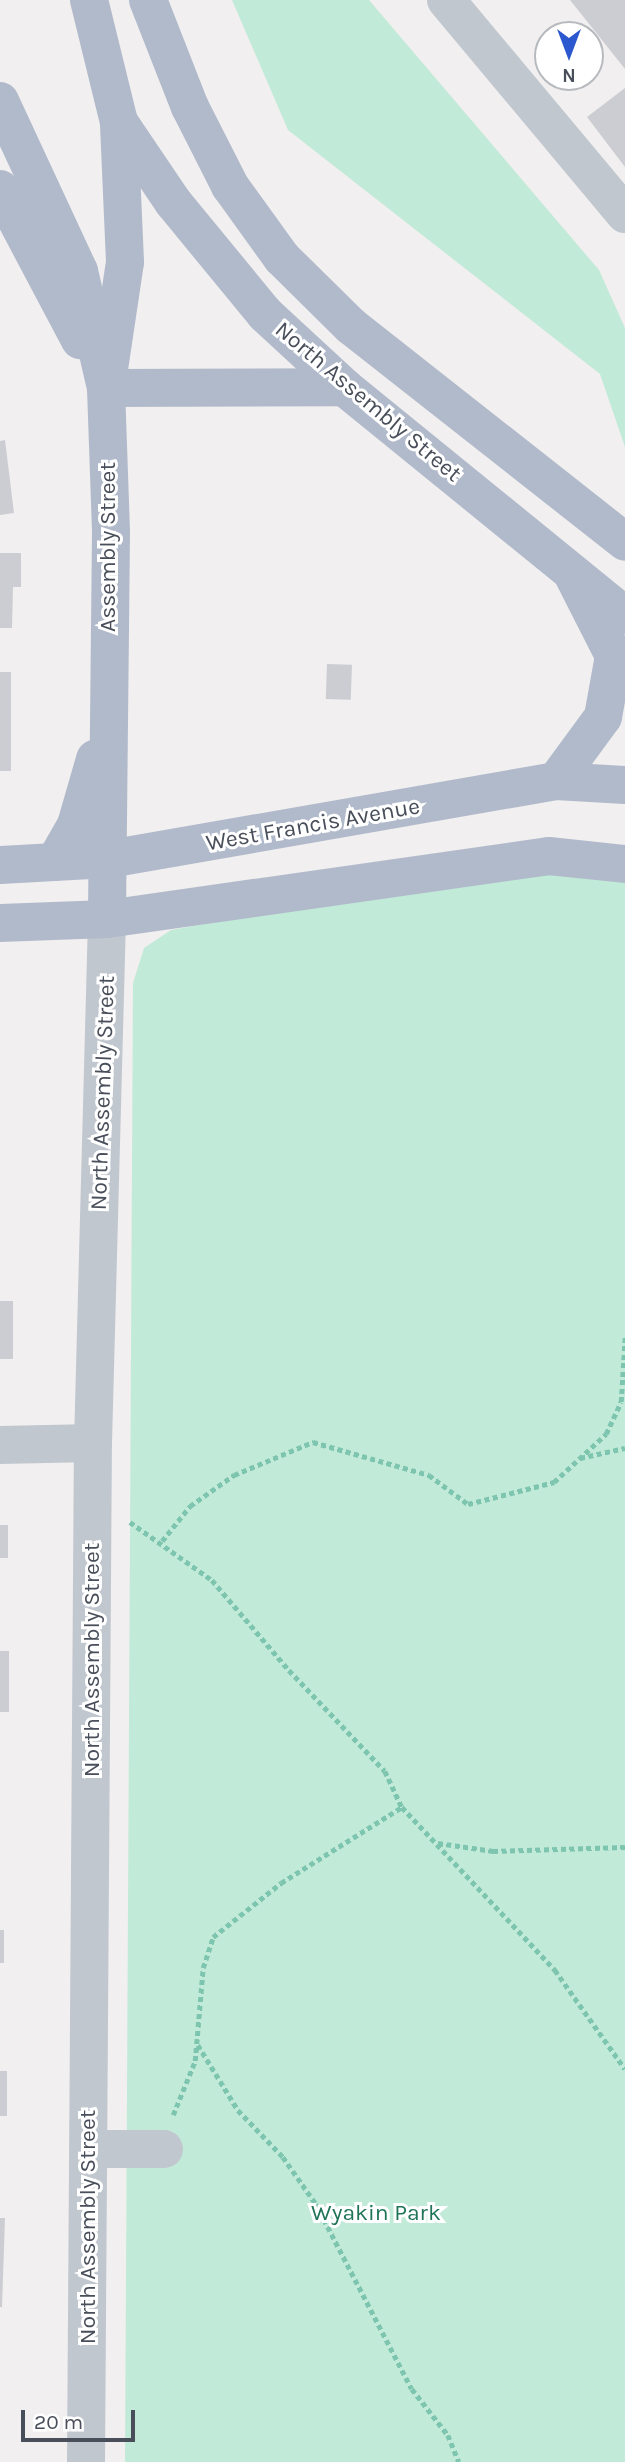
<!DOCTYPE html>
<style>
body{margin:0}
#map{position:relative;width:625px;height:2462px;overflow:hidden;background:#f1efef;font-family:Karla,sans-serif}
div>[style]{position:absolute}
.green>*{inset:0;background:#c2ead8}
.building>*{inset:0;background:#cccdd3;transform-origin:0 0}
.path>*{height:4.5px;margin-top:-2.25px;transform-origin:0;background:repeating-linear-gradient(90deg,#7dc5ae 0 5px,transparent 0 8.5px)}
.minor>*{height:38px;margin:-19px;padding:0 19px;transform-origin:19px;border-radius:19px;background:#c1c7cf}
.major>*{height:38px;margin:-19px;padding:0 19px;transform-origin:19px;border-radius:19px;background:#b1bacb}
span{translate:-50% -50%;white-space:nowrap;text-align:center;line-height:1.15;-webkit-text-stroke:6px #fff;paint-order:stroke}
.street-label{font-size:23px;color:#494f5a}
.park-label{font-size:23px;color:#207559}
.north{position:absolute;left:534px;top:21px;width:70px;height:70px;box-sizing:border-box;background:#fff;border:2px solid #b6b9bd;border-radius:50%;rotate:180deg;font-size:19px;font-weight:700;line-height:28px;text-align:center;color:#494f5a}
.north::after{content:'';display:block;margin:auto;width:24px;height:32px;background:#2b57cf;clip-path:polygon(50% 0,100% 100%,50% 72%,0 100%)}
.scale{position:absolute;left:21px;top:2410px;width:114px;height:32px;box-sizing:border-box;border:4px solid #494f5a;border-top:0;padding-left:9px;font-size:21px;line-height:24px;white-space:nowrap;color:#494f5a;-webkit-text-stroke:5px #fff;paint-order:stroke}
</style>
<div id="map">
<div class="green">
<div style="clip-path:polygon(232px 0,369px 0,599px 270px,625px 328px,625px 447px,600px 374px,288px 130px)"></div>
<div style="clip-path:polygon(625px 872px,625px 2462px,125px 2462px,133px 983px,144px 948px,171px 930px,486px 874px)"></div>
</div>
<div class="building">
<div style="clip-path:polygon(570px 0,625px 0,625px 69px)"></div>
<div style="clip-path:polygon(625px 88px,625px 167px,587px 117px)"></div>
<div style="clip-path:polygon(5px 440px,14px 513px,0 515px,0 441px)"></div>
<div style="clip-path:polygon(0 553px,21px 553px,21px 587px,13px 587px,12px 628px,0 628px)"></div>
<div style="left:327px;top:664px;width:25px;height:35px;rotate:2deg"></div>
<div style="left:0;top:672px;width:11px;height:99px"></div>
<div style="left:0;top:1301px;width:13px;height:58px"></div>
<div style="left:0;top:1525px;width:8px;height:33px"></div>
<div style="left:0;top:1651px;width:9px;height:61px"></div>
<div style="left:0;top:1930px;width:4px;height:33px"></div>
<div style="left:0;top:2071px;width:7px;height:45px"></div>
<div style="clip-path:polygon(0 2218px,5px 2218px,2px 2307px,0 2307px)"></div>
</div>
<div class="path">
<div style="left:580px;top:1458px;width:46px;rotate:-12.5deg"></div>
<div style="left:130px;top:1522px;width:100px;rotate:35.3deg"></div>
<div style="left:212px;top:1580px;width:118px;rotate:49.5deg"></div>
<div style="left:289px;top:1670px;width:139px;rotate:46.5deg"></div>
<div style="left:385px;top:1771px;width:40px;rotate:65deg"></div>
<div style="left:402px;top:1807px;width:224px;rotate:46.8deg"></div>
<div style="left:555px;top:1970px;width:121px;rotate:54.7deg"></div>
<div style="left:162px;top:1541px;width:45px;rotate:-51.3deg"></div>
<div style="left:190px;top:1506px;width:54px;rotate:-35.2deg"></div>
<div style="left:234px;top:1475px;width:86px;rotate:-22.7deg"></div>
<div style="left:313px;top:1442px;width:121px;rotate:15.9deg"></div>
<div style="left:429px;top:1475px;width:49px;rotate:36.6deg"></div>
<div style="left:468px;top:1504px;width:89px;rotate:-14.3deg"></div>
<div style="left:554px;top:1482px;width:71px;rotate:-42.7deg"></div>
<div style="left:606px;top:1434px;width:35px;rotate:-65deg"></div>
<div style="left:621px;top:1402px;width:65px;rotate:-86.5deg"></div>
<div style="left:438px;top:1843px;width:56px;rotate:8.3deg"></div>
<div style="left:493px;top:1851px;width:132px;rotate:-1.7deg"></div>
<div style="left:198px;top:2045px;width:76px;rotate:58.4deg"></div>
<div style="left:238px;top:2110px;width:65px;rotate:46.2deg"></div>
<div style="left:283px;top:2157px;width:57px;rotate:54.9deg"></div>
<div style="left:316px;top:2204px;width:208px;rotate:62.6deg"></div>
<div style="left:412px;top:2389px;width:58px;rotate:52deg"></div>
<div style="left:448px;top:2435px;width:29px;rotate:68deg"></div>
<div style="left:173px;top:2115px;width:58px;rotate:-67.8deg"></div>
<div style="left:195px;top:2061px;width:93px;rotate:-85.1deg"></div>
<div style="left:203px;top:1968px;width:33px;rotate:-72deg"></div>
<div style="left:213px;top:1937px;width:87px;rotate:-38.5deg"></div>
<div style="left:281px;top:1883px;width:143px;rotate:-32.1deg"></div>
</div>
<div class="minor">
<div style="left:446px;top:0;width:279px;rotate:50.1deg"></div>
<div style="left:0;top:1445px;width:93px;rotate:-1.2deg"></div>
<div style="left:89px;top:2149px;width:75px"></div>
<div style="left:86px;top:2462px;width:1019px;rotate:-89.61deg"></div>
<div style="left:93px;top:1443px;width:524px;rotate:-88.47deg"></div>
</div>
<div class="major">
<div style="left:89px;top:0;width:126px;rotate:76.2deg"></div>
<div style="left:119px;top:122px;width:97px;rotate:56deg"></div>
<div style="left:173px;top:202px;width:145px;rotate:50.6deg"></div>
<div style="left:265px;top:314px;width:108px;rotate:42.7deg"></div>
<div style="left:344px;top:387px;width:362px;rotate:39.1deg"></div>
<div style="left:148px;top:0;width:115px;rotate:68.6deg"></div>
<div style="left:190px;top:107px;width:89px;rotate:63.1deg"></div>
<div style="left:230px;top:186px;width:89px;rotate:54.2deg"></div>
<div style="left:282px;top:258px;width:97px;rotate:44.6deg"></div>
<div style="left:351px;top:326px;width:349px;rotate:38.2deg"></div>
<div style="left:0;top:101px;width:187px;rotate:65.1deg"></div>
<div style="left:79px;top:271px;width:120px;rotate:77deg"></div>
<div style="left:106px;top:388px;width:144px;rotate:88deg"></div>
<div style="left:111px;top:532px;width:387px;rotate:90.6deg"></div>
<div style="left:0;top:189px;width:171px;rotate:62.1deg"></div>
<div style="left:109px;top:369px;width:108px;rotate:-81.5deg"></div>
<div style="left:125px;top:262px;width:140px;rotate:-92.5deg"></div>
<div style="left:106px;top:388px;width:238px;rotate:-0.2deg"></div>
<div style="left:556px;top:781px;width:79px;rotate:-53.7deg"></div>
<div style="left:603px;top:717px;width:62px;rotate:-79.8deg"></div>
<div style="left:614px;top:656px;width:89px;rotate:-116.9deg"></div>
<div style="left:55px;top:862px;width:43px;rotate:-60.4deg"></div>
<div style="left:76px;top:825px;width:69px;rotate:-73.9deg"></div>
<div style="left:0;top:865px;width:109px;rotate:-3.2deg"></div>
<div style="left:109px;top:859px;width:454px;rotate:-9.9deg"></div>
<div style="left:556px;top:781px;width:69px;rotate:3.3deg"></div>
<div style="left:0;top:923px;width:107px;rotate:-2.1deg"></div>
<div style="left:107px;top:919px;width:446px;rotate:-8.1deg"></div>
<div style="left:549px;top:856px;width:76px;rotate:6deg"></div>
</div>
<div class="street-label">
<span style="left:368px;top:402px;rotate:40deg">North Assembly Street</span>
<span style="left:108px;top:547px;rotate:-90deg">Assembly Street</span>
<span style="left:313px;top:825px;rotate:-10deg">West Francis Avenue</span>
<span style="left:103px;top:1093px;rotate:-88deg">North Assembly Street</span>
<span style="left:92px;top:1660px;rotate:-90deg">North Assembly Street</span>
<span style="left:88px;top:2227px;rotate:-90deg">North Assembly Street</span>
</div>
<div class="park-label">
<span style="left:376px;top:2213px">Wyakin Park</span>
</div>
<div class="north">N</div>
<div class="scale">20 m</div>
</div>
